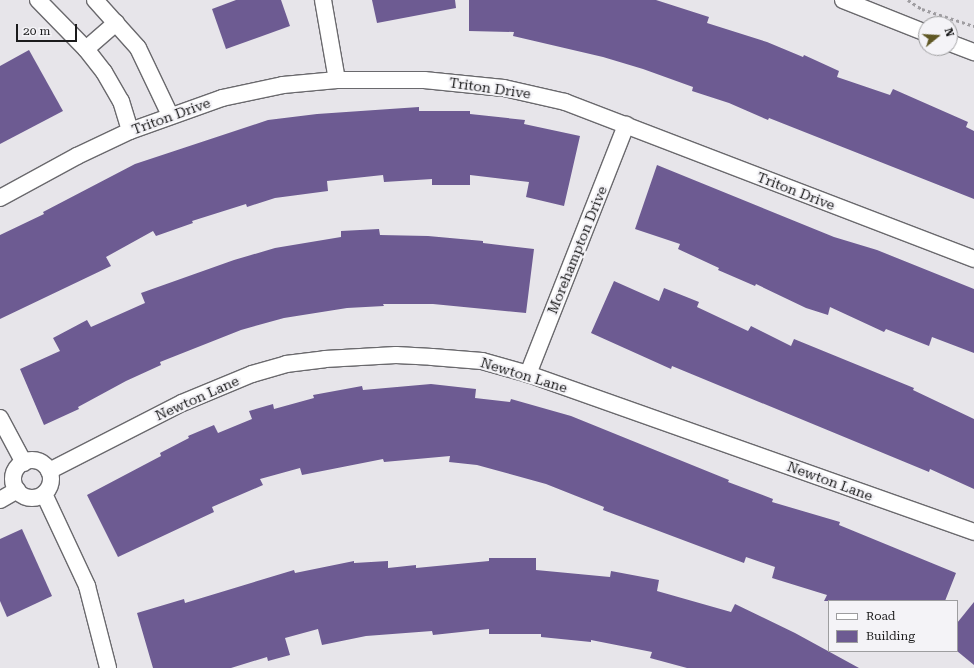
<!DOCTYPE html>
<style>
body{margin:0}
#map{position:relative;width:974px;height:668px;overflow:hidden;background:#e7e5ea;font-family:"Roboto Serif",serif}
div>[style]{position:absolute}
.building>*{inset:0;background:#6d5b92}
.path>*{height:2.5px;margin-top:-1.25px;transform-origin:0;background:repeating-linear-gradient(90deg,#9f9da1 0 3px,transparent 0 6px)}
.roads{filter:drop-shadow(1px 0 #6a696d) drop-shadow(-1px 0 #6a696d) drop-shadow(0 1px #6a696d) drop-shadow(0 -1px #6a696d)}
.street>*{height:16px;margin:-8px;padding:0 8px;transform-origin:8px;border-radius:8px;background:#fff}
.street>.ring{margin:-8px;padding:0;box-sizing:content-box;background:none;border:16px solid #fff;border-radius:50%}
span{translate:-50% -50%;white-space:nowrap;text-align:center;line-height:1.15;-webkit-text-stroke:4px #f4f3f7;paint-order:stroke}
.street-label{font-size:14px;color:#1b1b1c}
.legend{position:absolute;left:828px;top:600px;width:130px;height:52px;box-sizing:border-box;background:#f4f3f7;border:1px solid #9d9d9f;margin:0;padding:5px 7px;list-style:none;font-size:12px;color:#1b1b1c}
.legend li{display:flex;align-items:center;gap:8px;height:20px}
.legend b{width:20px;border:1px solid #9d9d9f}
.north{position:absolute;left:918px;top:16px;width:40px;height:40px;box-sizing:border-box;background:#f4f3f7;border:1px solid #9d9d9f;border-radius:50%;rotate:72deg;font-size:11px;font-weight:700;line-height:16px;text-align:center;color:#1b1b1c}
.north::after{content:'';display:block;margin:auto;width:14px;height:18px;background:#5f5724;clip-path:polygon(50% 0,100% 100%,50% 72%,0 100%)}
.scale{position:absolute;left:16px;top:24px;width:61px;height:18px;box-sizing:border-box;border:2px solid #1b1b1c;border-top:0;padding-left:5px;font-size:12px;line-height:14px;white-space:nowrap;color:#1b1b1c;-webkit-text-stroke:3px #f4f3f7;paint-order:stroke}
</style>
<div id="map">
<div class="building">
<div style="clip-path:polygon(236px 0,281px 0,290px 26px,226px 49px,212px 9px)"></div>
<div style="clip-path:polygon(372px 0,455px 0,456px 8px,377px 23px)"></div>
<div style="clip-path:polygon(469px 0,656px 0,709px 17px,707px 23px,767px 42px,803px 57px,804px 55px,839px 71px,837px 77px,890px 95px,893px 89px,968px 122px,966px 127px,974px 131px,974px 199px,769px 118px,768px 120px,729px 103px,692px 91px,693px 87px,643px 69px,603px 57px,513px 36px,514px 32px,469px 31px)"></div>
<div style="clip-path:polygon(29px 50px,63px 111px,0 144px,0 66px)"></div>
<div style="clip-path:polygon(419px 107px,419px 111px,470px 111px,470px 114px,525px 120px,524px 124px,580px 136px,564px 206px,526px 197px,529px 182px,470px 175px,470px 185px,432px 185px,432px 179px,384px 182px,383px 175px,327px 181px,328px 191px,275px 198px,247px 207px,246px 204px,192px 221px,193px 223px,156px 236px,153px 231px,106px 257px,111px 266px,0 319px,0 235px,44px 214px,43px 212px,135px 164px,268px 120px,317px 114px)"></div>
<div style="clip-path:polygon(657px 165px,834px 237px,877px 250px,974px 289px,974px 353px,932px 337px,929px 346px,886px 329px,884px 332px,830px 307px,828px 315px,806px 308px,756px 284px,755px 286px,718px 270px,719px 268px,678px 249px,680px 244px,635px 229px)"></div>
<div style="clip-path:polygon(379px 229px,380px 235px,428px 236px,483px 241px,483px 243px,534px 249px,526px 313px,433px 304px,383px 304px,384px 306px,347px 308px,284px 318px,241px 330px,160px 362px,161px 365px,126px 381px,78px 407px,79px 409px,44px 425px,20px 369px,60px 351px,53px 338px,87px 320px,91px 327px,145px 303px,141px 293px,234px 260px,275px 248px,341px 237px,341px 231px)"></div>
<div style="clip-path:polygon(614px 281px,659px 301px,664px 288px,699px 302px,697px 307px,748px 331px,751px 326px,791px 346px,794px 339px,914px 388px,913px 390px,974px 419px,974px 489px,930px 469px,929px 472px,672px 366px,671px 369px,591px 333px)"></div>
<div style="clip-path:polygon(431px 384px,476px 389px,475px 398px,510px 402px,511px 399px,571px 416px,729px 480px,728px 482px,773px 499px,772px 502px,840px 522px,839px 525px,956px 573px,945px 601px,824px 601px,827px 595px,772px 578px,775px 567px,746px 557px,744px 563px,603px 510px,604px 507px,546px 484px,477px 465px,449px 462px,450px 456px,384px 462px,383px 459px,302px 475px,300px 468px,260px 479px,263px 485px,212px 507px,214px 512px,118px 557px,87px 495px,161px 456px,160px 453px,189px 438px,188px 436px,214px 425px,218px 433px,252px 419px,249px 411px,273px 404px,274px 409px,314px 398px,313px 395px,362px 386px,363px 390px)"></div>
<div style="clip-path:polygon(22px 529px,52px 596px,7px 617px,0 601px,0 539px)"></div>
<div style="clip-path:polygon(489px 558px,536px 558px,536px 570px,610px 577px,611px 571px,659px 580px,657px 591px,731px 612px,735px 604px,795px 633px,859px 668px,687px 668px,650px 658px,652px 652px,591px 640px,591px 642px,541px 637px,541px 634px,489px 634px,489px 629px,433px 635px,432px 631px,366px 636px,322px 645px,318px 629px,285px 638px,290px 655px,268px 661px,267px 657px,231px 668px,153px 668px,137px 613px,184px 599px,185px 603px,294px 570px,295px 573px,354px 561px,354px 563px,388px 561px,388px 568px,416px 565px,416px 568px,489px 561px)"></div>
<div style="clip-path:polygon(974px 602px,974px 665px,957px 651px,957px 623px)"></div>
</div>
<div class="path">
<div style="left:908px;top:0;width:17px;rotate:33deg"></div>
<div style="left:922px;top:9px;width:55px;rotate:18.1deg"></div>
</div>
<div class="roads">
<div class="street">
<div style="left:38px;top:0;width:69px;rotate:45.6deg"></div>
<div style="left:86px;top:49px;width:29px;rotate:52deg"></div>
<div style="left:104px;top:72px;width:34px;rotate:60deg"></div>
<div style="left:121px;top:101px;width:31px;rotate:73deg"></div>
<div style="left:95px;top:0;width:64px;rotate:48.1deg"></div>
<div style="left:138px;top:48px;width:74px;rotate:64.5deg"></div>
<div style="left:323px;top:0;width:81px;rotate:80.1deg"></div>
<div style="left:843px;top:0;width:89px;rotate:21.7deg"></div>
<div style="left:950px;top:43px;width:26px;rotate:21deg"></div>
<div style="left:86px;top:49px;width:40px;rotate:-41deg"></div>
<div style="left:0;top:198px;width:88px;rotate:-28.6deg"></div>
<div style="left:77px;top:156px;width:59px;rotate:-25.3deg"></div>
<div style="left:130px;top:131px;width:98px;rotate:-19.7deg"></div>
<div style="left:222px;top:98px;width:62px;rotate:-12deg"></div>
<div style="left:283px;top:85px;width:54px;rotate:-5.3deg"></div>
<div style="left:337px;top:80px;width:87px"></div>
<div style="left:424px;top:80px;width:80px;rotate:5.7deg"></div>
<div style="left:504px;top:88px;width:63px;rotate:12.9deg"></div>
<div style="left:565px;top:102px;width:438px;rotate:21deg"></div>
<div style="left:528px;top:374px;width:268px;rotate:-68.5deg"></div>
<div style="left:0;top:418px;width:51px;rotate:61.9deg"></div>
<div class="ring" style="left:13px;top:460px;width:22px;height:22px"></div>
<div style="left:49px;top:471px;width:149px;rotate:-27.1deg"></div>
<div style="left:182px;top:403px;width:76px;rotate:-22.5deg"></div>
<div style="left:252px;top:374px;width:35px;rotate:-16deg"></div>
<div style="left:286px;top:364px;width:39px;rotate:-7deg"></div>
<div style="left:325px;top:359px;width:71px;rotate:-3.2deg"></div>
<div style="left:396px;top:355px;width:36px;rotate:3deg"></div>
<div style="left:432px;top:357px;width:50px;rotate:4.6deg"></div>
<div style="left:482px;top:361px;width:48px;rotate:15.8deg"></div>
<div style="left:528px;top:374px;width:473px;rotate:19.5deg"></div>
<div style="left:44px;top:494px;width:102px;rotate:64.9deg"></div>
<div style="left:87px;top:586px;width:85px;rotate:75.6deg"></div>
<div style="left:0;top:500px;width:20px;rotate:-30deg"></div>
</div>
</div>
<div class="street-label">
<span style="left:490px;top:88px;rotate:8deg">Triton Drive</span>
<span style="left:171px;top:116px;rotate:-20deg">Triton Drive</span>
<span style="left:796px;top:191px;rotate:21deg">Triton Drive</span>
<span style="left:577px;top:250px;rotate:-68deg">Morehampton Drive</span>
<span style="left:524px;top:375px;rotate:17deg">Newton Lane</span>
<span style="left:197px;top:398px;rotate:-24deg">Newton Lane</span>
<span style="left:830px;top:481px;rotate:20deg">Newton Lane</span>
</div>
<ul class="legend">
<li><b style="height:5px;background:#fff"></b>Road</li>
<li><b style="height:11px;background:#6d5b92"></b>Building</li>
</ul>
<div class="north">N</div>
<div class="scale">20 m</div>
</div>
